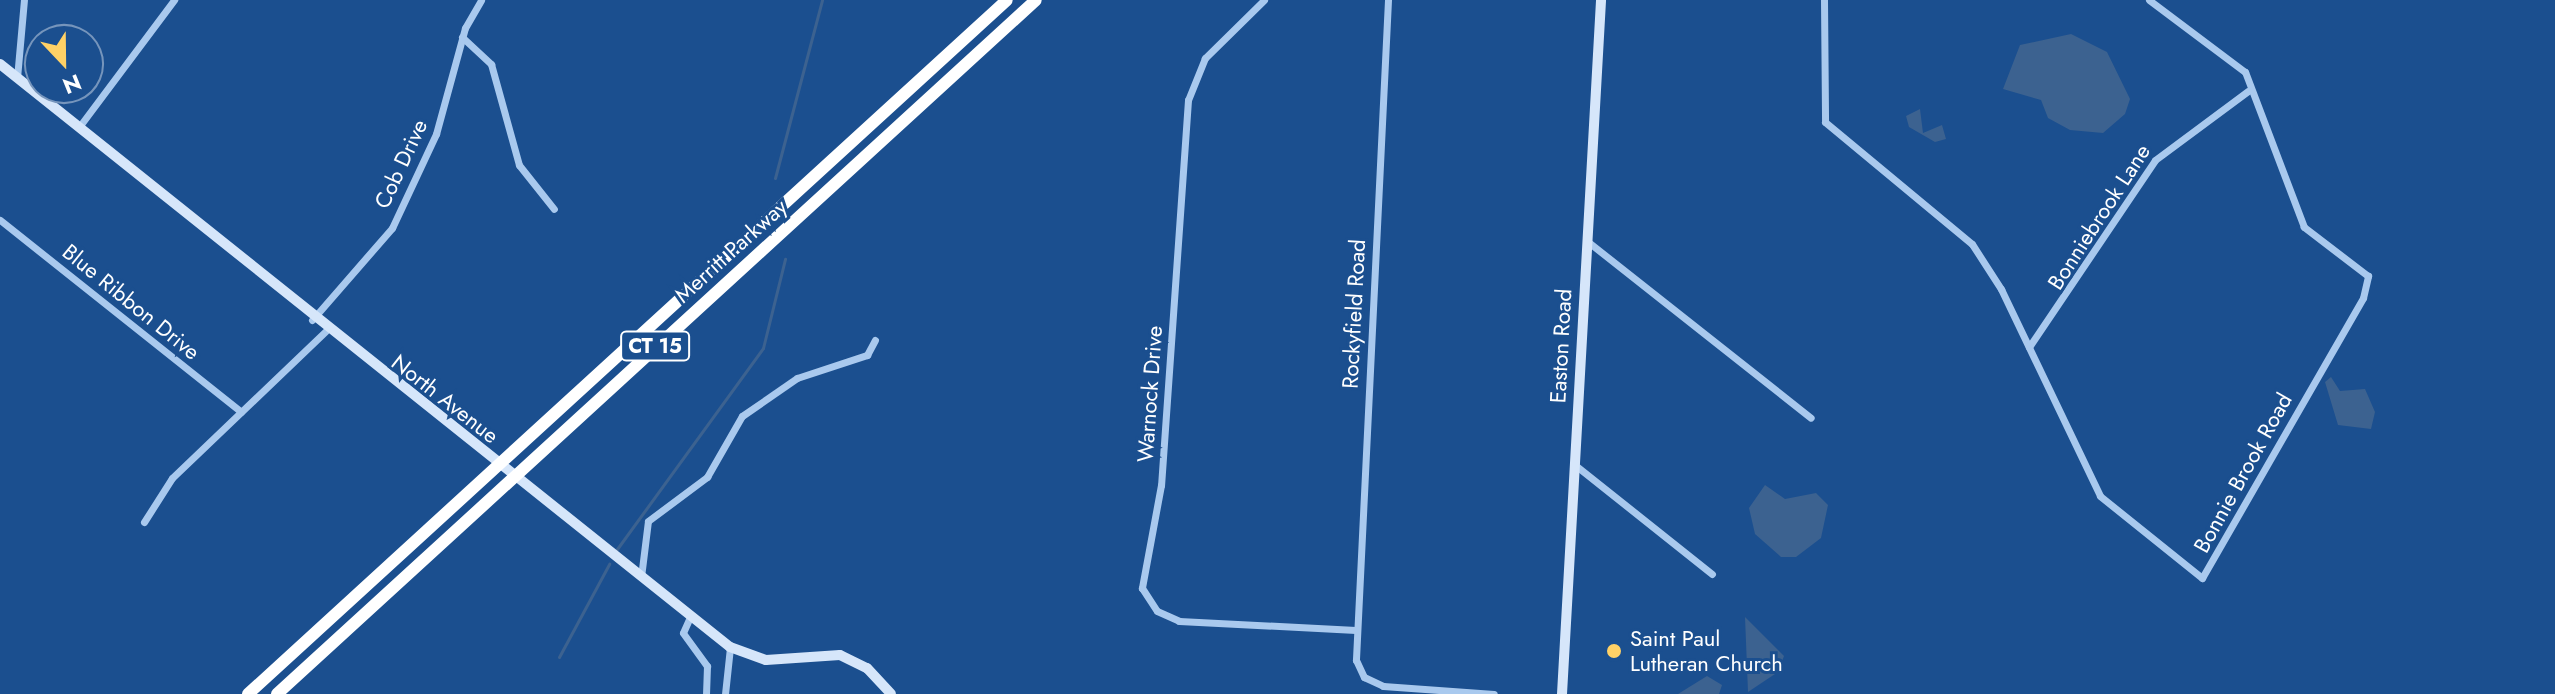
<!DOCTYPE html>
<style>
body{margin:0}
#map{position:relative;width:2555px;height:694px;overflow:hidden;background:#1b4f8f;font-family:Jost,sans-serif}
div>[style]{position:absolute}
.water>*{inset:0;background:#3c6290}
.stream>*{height:3px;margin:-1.5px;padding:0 1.5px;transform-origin:1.5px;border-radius:1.5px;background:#3c6290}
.street>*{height:7px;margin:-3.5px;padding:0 3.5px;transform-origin:3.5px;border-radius:3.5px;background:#a9c9ee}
.secondary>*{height:10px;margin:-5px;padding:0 5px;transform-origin:5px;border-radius:5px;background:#d6e6fa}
.highway>*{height:12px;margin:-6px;padding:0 6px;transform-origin:6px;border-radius:6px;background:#fff}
.dots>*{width:22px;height:22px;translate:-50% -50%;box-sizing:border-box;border:4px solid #1b4f8f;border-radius:50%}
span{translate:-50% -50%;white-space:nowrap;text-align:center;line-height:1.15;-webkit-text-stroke:6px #1b4f8f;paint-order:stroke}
.shield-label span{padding:2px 6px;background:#1b4f8f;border:2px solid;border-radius:6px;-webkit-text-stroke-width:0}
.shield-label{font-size:20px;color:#fff;font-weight:700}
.street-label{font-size:22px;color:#fff}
.poi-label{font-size:22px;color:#fff}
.left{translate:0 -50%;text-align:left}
.north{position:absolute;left:24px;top:24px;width:80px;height:80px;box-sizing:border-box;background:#1b4f8f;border:2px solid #7695bc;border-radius:50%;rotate:158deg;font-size:22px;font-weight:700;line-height:32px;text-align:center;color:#fff}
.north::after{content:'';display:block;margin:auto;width:28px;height:36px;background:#ffd166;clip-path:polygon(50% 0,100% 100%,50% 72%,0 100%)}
</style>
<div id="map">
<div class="water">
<div style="clip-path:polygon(2071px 34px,2107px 52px,2130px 99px,2125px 114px,2103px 133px,2070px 130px,2048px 118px,2041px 100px,2003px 89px,2020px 45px)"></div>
<div style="clip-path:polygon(1920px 109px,1923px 133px,1942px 125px,1946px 139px,1935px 142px,1909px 127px,1906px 116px)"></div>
<div style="clip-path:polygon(2331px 377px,2340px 391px,2365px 389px,2375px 412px,2371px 429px,2338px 425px,2325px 382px)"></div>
<div style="clip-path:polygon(1765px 485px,1785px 499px,1816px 493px,1828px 505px,1821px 538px,1796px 557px,1781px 557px,1755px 534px,1749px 508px)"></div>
<div style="clip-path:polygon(1745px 617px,1784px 656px,1778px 672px,1748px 692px)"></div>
<div style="clip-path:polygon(1707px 676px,1722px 685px,1719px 694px,1678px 694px)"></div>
</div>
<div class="stream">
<div style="left:775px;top:178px;width:184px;rotate:-75.2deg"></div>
<div style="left:617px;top:549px;width:248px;rotate:-54deg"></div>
<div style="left:763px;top:348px;width:92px;rotate:-76.1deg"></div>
<div style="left:559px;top:657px;width:106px;rotate:-61.7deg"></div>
</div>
<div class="street">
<div style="left:1264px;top:0;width:83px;rotate:135.5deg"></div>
<div style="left:1205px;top:58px;width:45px;rotate:112deg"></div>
<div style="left:1188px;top:100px;width:386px;rotate:94deg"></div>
<div style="left:1161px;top:485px;width:105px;rotate:100.5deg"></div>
<div style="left:1142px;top:588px;width:27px;rotate:57deg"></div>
<div style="left:1157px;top:611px;width:24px;rotate:24deg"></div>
<div style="left:1179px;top:621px;width:177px;rotate:2.9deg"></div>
<div style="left:1388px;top:0;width:661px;rotate:92.78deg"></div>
<div style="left:1356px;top:660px;width:19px;rotate:65deg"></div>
<div style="left:1364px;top:677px;width:21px;rotate:25deg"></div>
<div style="left:1383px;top:686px;width:111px;rotate:4.1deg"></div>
<div style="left:1824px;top:0;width:122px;rotate:89.5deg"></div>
<div style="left:1825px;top:122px;width:191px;rotate:39.7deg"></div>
<div style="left:1972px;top:244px;width:54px;rotate:57.2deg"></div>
<div style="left:2001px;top:289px;width:229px;rotate:64.4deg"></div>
<div style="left:2100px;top:496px;width:131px;rotate:38.8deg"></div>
<div style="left:2202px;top:578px;width:323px;rotate:-60.1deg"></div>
<div style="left:2363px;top:298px;width:23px;rotate:-77deg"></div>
<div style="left:2368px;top:276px;width:81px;rotate:-142.6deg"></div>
<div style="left:2304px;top:227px;width:166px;rotate:-110.8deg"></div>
<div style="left:2245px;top:72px;width:120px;rotate:-143.1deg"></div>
<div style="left:462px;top:37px;width:40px;rotate:43deg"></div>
<div style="left:491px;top:64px;width:105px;rotate:74.5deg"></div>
<div style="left:519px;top:165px;width:56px;rotate:51.5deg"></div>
<div style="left:17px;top:78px;width:78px;rotate:-84.9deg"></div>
<div style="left:79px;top:127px;width:159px;rotate:-53.2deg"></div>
<div style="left:0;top:220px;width:308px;rotate:38.5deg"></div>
<div style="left:1587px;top:241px;width:285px;rotate:38.3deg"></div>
<div style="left:312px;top:320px;width:122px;rotate:-49deg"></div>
<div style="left:392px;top:228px;width:104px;rotate:-64.9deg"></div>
<div style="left:436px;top:134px;width:110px;rotate:-74.7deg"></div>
<div style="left:465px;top:28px;width:32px;rotate:-60deg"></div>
<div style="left:2029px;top:347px;width:225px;rotate:-56deg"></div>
<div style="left:2155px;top:160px;width:116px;rotate:-36.6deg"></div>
<div style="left:1575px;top:465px;width:175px;rotate:38.5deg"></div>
<div style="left:144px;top:522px;width:52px;rotate:-57.5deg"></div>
<div style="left:172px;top:478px;width:213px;rotate:-43.7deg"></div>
<div style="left:641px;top:577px;width:56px;rotate:-82.9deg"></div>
<div style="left:648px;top:521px;width:74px;rotate:-36.7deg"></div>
<div style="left:707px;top:477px;width:70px;rotate:-60.2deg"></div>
<div style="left:742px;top:416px;width:67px;rotate:-34.6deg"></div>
<div style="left:797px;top:378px;width:74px;rotate:-18.2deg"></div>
<div style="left:867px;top:355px;width:17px;rotate:-62deg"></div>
<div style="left:690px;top:617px;width:17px;rotate:114deg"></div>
<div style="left:683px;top:633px;width:41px;rotate:54deg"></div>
<div style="left:707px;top:666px;width:28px;rotate:92deg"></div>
<div style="left:725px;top:694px;width:47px;rotate:-83.9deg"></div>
</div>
<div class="secondary">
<div style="left:0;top:64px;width:934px;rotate:38.61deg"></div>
<div style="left:730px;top:647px;width:38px;rotate:20deg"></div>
<div style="left:766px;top:660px;width:74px;rotate:-3.9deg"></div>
<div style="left:840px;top:655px;width:30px;rotate:26deg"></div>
<div style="left:867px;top:668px;width:35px;rotate:47deg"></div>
<div style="left:1562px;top:694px;width:695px;rotate:-86.78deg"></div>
</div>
<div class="highway">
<div style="left:248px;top:694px;width:1028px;rotate:-42.44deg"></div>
<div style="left:277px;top:694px;width:1028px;rotate:-42.44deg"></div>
</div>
<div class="dots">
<div style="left:1614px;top:651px;background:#ffd166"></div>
</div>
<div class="shield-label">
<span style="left:655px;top:346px">CT 15</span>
</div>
<div class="street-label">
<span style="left:401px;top:164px;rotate:-65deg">Cob Drive</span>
<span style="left:2099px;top:217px;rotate:-57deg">Bonniebrook Lane</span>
<span style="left:731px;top:251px;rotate:-42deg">Merritt Parkway</span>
<span style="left:131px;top:302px;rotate:39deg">Blue Ribbon Drive</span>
<span style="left:1354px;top:314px;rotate:-87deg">Rockyfield Road</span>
<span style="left:1561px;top:346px;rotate:-87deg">Easton Road</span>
<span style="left:1150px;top:394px;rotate:-86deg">Warnock Drive</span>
<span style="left:445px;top:399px;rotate:38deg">North Avenue</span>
<span style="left:2243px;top:473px;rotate:-61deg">Bonnie Brook Road</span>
</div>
<div class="poi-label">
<span class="left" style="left:1630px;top:651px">Saint Paul<br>Lutheran Church</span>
</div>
<div class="north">N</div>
</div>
